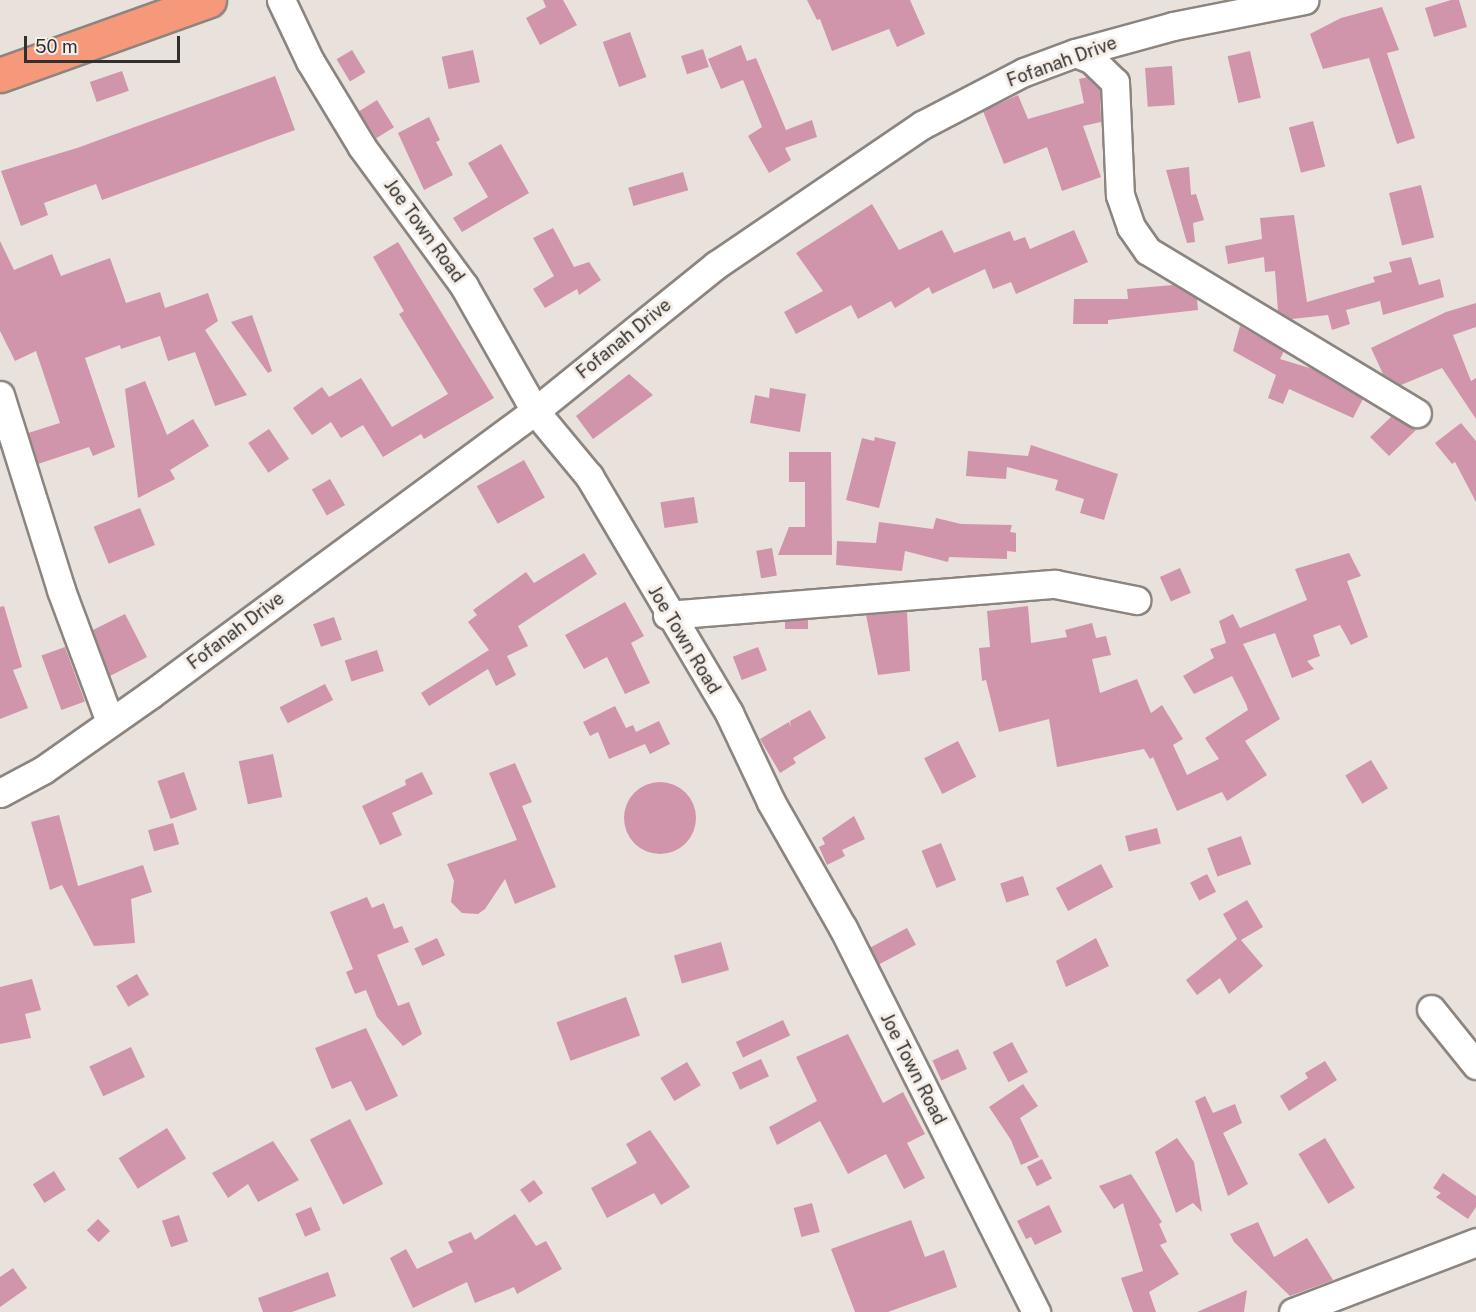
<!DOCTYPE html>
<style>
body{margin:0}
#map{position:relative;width:1476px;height:1312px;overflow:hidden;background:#e9e2dc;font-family:"Public Sans",sans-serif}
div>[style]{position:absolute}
.building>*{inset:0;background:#d094ab;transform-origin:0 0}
.round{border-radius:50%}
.roads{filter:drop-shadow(2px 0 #8c857f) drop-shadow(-2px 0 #8c857f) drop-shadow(0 2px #8c857f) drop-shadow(0 -2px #8c857f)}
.minor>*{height:27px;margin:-13.5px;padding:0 13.5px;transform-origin:13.5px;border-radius:13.5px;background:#fff}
.highway>*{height:33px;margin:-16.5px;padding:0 16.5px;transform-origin:16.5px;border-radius:16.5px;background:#f6997a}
span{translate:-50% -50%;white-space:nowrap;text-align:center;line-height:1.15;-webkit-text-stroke:6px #f6efe9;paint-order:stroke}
.street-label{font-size:18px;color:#322f2d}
.scale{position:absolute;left:24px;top:36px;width:156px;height:27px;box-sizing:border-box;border:3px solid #322f2d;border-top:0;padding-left:8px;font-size:18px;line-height:21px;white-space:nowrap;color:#322f2d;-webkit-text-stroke:4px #f6efe9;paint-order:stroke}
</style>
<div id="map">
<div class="building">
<div style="clip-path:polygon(543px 0,563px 0,577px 25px,540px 45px,526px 18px,546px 7px)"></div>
<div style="clip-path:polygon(807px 0,910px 0,925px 34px,897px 47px,889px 29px,832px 51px,820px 19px,817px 20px)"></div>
<div style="clip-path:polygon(1451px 0,1459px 0,1467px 27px,1434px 37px,1425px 8px)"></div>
<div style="clip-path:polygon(1382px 7px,1399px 50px,1387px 53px,1415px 138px,1397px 144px,1369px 58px,1323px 69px,1310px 34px,1341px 18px)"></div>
<div style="left:630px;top:32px;width:48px;height:29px;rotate:70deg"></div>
<div style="clip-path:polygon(741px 45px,747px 61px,756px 58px,786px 130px,812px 120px,817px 137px,785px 148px,791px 160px,769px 173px,748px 136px,762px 127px,743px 80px,721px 89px,708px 59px)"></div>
<div style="left:703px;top:49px;width:19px;height:23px;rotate:72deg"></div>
<div style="left:352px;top:50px;width:26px;height:18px;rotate:59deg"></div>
<div style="left:473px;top:50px;width:33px;height:32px;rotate:78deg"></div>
<div style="left:1250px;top:51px;width:48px;height:23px;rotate:77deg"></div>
<div style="left:1172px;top:66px;width:39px;height:27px;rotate:86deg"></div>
<div style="left:122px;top:71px;width:21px;height:34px;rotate:71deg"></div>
<div style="clip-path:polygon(275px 76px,295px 130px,102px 200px,96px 184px,44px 203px,48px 215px,21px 226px,1px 171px,77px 148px)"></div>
<div style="clip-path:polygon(1088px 77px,1100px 89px,1101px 122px,1083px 126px,1101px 177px,1062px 191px,1047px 147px,1004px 164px,983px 111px,1018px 95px,1028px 119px,1084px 103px,1079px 79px)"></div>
<div style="left:377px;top:100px;width:32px;height:21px;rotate:58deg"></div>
<div style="clip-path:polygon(429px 117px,440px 140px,436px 142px,453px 175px,424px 190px,398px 133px)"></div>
<div style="left:1313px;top:121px;width:47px;height:25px;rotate:75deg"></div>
<div style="clip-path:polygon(501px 144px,529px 193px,462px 232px,453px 218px,488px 197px,468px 163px)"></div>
<div style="clip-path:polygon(1189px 167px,1191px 195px,1196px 194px,1204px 220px,1193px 223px,1195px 242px,1187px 243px,1166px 170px)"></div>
<div style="left:683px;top:172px;width:19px;height:57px;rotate:74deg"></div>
<div style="left:1421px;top:185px;width:54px;height:33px;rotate:76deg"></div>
<div style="clip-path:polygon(872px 204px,899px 250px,942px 230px,954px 253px,1010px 231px,1014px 241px,1025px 237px,1030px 249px,1074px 230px,1088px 262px,1016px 294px,1011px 282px,993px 289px,985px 269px,932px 294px,929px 287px,895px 308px,891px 301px,858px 319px,851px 305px,796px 334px,784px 312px,823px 291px,796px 253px)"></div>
<div style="clip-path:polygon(1294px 215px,1307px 302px,1375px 282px,1373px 277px,1392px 272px,1389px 262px,1411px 257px,1419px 285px,1440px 279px,1444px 297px,1383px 315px,1380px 301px,1346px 310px,1350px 324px,1332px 330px,1328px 315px,1292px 319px,1278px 311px,1275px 271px,1265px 272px,1264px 257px,1228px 264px,1225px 246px,1262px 239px,1260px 218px)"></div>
<div style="clip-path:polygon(553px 228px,574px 267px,589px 262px,601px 280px,579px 295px,577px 289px,545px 308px,533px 289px,554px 276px,533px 238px)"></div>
<div style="clip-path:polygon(0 241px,14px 270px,52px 254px,61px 276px,110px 258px,126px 303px,160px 292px,165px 308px,208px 293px,218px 321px,205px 330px,247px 395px,215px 406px,195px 352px,168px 361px,160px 336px,121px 349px,120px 345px,85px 358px,115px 447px,93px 456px,89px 447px,38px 464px,28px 433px,60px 423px,36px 351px,15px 361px,0 331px)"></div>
<div style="clip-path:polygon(398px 242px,494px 398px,424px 439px,421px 434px,383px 457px,363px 425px,341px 438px,331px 422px,312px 435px,293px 408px,322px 387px,329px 397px,361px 378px,392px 427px,448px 394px,399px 314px,404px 311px,373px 257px)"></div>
<div style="clip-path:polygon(1173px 285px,1197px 299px,1198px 310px,1108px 320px,1108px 324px,1073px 324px,1074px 299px,1128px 299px,1127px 289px)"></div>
<div style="clip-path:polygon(1476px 303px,1476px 327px,1453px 335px,1471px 381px,1476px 378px,1476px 419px,1442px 368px,1401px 385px,1383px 374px,1371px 348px,1446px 312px)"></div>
<div style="clip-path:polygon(252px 315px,272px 371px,268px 373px,231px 322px)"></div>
<div style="clip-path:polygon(1240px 326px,1284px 351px,1280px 359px,1313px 369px,1363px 399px,1353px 418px,1289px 389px,1283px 404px,1268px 398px,1276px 375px,1233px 351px)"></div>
<div style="clip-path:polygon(629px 374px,653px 395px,593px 439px,576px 416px)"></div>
<div style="clip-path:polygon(145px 381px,167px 435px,193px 419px,209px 446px,170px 470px,175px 479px,138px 498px,125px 389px)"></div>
<div style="clip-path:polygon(770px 388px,806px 394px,800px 432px,750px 423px,755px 395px,769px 398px)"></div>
<div style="clip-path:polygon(1392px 416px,1416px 430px,1389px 456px,1370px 437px)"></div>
<div style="clip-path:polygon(1461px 423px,1476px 441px,1476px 502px,1455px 462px,1452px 464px,1435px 443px)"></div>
<div style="left:269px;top:429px;width:36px;height:25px;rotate:56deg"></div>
<div style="clip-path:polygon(875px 437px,896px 442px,879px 508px,846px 500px,862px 438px,874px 441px)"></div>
<div style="clip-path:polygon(1031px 445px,1118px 474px,1104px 520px,1080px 513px,1084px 499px,1055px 490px,1058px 480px,1007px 467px,1006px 479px,966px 476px,968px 451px,1028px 456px)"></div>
<div style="clip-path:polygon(789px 452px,831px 452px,832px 555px,778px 555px,789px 527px,805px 527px,805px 482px,789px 482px)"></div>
<div style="left:524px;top:460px;width:43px;height:54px;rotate:61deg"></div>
<div style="left:330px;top:479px;width:30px;height:21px;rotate:60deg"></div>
<div style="left:694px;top:497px;width:26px;height:34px;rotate:81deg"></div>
<div style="left:140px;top:508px;width:40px;height:50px;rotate:68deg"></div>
<div style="clip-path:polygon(936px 518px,961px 524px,1012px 525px,1010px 532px,1016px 533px,1016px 552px,1007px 551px,1007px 559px,949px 557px,948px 562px,905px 551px,902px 571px,836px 565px,837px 541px,876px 543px,879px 522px,933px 529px)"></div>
<div style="left:772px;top:548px;width:28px;height:16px;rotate:80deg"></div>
<div style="clip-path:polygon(584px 553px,597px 574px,518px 626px,528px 646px,507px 656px,516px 675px,496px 686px,488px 669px,429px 706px,421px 693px,489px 650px,468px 622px,477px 615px,473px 610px,526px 572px,534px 583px)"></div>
<div style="clip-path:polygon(1349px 553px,1361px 576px,1347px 581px,1368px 637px,1351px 645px,1340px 625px,1313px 635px,1320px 656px,1307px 661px,1314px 669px,1292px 678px,1275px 633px,1243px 644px,1280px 719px,1245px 741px,1267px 775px,1227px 801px,1222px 792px,1177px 811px,1153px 757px,1150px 759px,1144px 749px,1057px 767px,1049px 719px,999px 732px,986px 680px,982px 681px,979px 648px,990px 647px,987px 611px,1028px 606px,1031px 643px,1067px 637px,1065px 630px,1092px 623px,1096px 638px,1106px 636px,1111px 655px,1092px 659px,1100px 693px,1137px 679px,1151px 713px,1162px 705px,1183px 739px,1173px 745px,1187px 775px,1219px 759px,1205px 738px,1248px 710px,1246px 704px,1232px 676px,1194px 694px,1183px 676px,1214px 658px,1210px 649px,1226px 643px,1219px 621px,1233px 614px,1240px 628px,1307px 600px,1295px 569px)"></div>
<div style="left:1180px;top:568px;width:27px;height:22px;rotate:66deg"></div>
<div style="clip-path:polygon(625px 602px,644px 636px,631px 643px,650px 683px,625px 694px,607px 657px,584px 669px,565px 635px)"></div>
<div style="clip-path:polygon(4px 606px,22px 667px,13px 670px,28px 708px,0 719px,0 607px)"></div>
<div style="clip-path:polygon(907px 612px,910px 671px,878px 675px,866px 615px)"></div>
<div style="clip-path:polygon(125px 614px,147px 657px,110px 676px,93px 630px)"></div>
<div style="left:334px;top:617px;width:24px;height:22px;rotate:71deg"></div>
<div style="left:808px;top:620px;width:9px;height:23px;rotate:90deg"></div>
<div style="left:65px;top:647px;width:58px;height:25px;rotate:70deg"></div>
<div style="left:758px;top:647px;width:25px;height:27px;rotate:69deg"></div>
<div style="left:377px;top:650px;width:22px;height:34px;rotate:72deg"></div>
<div style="left:325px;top:684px;width:18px;height:51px;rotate:63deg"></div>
<div style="clip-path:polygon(615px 706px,626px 728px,633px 725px,636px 732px,659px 721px,670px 744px,650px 754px,645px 744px,609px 759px,598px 732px,590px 736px,583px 722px)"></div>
<div style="clip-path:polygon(810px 710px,826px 738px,793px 758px,796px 763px,780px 773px,760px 739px,789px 722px,791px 727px,790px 721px)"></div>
<div style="left:958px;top:741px;width:40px;height:38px;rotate:63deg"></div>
<div style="left:273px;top:754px;width:44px;height:35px;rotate:78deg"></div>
<div style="left:1371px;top:760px;width:33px;height:30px;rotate:59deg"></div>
<div style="clip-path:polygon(515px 763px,532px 802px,522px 806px,556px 887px,515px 904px,505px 879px,485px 909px,478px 914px,462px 913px,451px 902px,454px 881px,447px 864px,517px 840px,489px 773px)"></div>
<div style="left:184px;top:772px;width:40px;height:28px;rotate:71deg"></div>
<div style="clip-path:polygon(422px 772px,433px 794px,392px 813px,402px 835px,380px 845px,362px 806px,406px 785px,405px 780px)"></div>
<div class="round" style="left:624px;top:782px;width:72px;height:72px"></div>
<div style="clip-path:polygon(59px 815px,78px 886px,143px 865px,152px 892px,131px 899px,135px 943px,94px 946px,62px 885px,50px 890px,31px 822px)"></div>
<div style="clip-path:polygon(854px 816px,865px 839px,842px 850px,845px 856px,827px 865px,819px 847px,825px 844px,822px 838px)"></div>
<div style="left:173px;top:823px;width:22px;height:26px;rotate:74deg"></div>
<div style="left:1157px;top:828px;width:16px;height:33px;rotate:76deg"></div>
<div style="left:1241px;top:836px;width:30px;height:36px;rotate:70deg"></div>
<div style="left:941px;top:843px;width:40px;height:21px;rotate:68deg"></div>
<div style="left:1101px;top:864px;width:26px;height:51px;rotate:62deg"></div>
<div style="left:1207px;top:874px;width:20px;height:19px;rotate:63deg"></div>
<div style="left:1023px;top:876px;width:20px;height:24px;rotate:72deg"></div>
<div style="clip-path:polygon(367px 897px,372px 908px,384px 903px,394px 929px,402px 926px,409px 942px,377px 955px,398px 1006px,409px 1002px,422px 1034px,403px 1046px,377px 1017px,366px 990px,355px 994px,346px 972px,353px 969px,330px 912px)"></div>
<div style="clip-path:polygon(1247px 900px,1263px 927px,1241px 940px,1263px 966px,1229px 994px,1220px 978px,1197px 995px,1186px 980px,1237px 939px,1223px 914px)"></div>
<div style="left:907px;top:928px;width:19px;height:42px;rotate:62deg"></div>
<div style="left:437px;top:938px;width:19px;height:25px;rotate:65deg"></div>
<div style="clip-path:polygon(1096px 938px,1109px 966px,1066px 987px,1056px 961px)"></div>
<div style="left:721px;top:942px;width:29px;height:49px;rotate:74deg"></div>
<div style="left:137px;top:974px;width:24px;height:24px;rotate:60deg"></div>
<div style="clip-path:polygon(32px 979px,41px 1010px,25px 1014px,31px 1038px,0 1044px,0 987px)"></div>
<div style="left:626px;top:997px;width:41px;height:74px;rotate:70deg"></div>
<div style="left:783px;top:1020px;width:17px;height:52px;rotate:65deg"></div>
<div style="clip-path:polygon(366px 1028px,398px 1096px,366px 1111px,351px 1081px,332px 1089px,315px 1048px)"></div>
<div style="clip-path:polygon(848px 1034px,883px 1103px,903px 1092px,925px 1134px,907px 1143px,925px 1178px,904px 1189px,886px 1154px,848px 1174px,820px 1121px,777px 1145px,769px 1127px,817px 1101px,796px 1057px)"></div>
<div style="left:1012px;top:1042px;width:34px;height:22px;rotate:62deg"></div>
<div style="left:131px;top:1047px;width:33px;height:46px;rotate:65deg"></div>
<div style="left:958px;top:1049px;width:22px;height:28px;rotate:66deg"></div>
<div style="left:761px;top:1059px;width:19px;height:32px;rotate:65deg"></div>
<div style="clip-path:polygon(1325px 1061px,1337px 1080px,1289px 1111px,1280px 1096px,1308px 1078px,1305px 1073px)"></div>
<div style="left:687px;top:1062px;width:27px;height:31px;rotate:59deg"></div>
<div style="clip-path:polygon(1023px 1084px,1038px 1106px,1020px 1118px,1039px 1157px,1021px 1165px,1011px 1140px,989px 1107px)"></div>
<div style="clip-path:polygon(1205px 1096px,1213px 1113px,1235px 1104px,1242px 1123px,1223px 1133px,1248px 1184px,1228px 1196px,1195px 1101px)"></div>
<div style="left:350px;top:1119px;width:73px;height:45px;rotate:63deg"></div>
<div style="left:167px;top:1128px;width:36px;height:57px;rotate:58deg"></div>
<div style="clip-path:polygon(650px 1130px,690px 1187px,661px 1205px,654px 1193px,607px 1218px,591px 1188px,637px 1163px,626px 1144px)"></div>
<div style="clip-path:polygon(1177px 1138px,1194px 1162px,1202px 1212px,1193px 1203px,1176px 1213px,1155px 1152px)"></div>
<div style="left:1325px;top:1138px;width:58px;height:31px;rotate:59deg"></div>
<div style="clip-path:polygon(273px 1141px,299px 1180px,258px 1202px,248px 1184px,228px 1198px,212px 1173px)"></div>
<div style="left:1042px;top:1159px;width:22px;height:17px;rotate:63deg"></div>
<div style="left:54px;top:1171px;width:22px;height:25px;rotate:58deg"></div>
<div style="clip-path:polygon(1443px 1173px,1476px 1196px,1476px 1207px,1468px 1219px,1436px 1197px,1441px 1193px,1433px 1188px)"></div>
<div style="clip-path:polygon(1131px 1174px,1162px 1222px,1159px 1224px,1167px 1242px,1160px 1245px,1179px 1274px,1149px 1292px,1156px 1312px,1133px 1312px,1121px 1278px,1143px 1271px,1123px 1203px,1114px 1209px,1099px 1186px)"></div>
<div style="left:534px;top:1180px;width:16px;height:17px;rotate:55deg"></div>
<div style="left:812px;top:1203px;width:30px;height:19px;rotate:75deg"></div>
<div style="clip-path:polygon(1049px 1205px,1062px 1232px,1035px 1245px,1031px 1237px,1026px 1239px,1017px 1221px)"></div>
<div style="left:311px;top:1207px;width:25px;height:17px;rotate:67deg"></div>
<div style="clip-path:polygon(515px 1214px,536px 1246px,546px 1241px,562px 1269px,517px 1294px,514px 1287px,475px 1303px,467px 1282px,413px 1308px,390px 1258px,406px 1249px,417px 1269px,453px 1252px,448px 1242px,471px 1232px,475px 1240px)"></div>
<div style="left:179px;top:1215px;width:28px;height:18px;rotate:71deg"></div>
<div style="left:98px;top:1219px;width:17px;height:16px;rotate:45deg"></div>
<div style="clip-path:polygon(911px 1220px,925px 1257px,944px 1250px,957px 1287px,888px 1312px,855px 1312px,831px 1249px)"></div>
<div style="clip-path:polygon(1258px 1222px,1274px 1257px,1307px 1238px,1333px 1280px,1290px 1296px,1234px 1242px,1230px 1234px)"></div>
<div style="clip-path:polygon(13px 1268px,27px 1288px,0 1307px,0 1277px)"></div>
<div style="clip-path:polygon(328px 1272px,336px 1296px,292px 1312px,263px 1312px,258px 1298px)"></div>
<div style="clip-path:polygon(1247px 1290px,1244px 1312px,1197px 1312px)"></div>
</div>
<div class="roads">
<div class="minor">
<div style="left:281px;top:0;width:68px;rotate:64.6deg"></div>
<div style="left:310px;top:61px;width:100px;rotate:58.8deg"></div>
<div style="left:362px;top:147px;width:172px;rotate:53.7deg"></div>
<div style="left:464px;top:286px;width:144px;rotate:60.4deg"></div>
<div style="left:535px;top:411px;width:85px;rotate:50.3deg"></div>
<div style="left:589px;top:476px;width:275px;rotate:59.4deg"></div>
<div style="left:729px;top:713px;width:98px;rotate:64.7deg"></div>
<div style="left:771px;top:802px;width:145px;rotate:60.3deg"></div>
<div style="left:843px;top:928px;width:430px;rotate:63.3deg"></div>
<div style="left:1075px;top:53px;width:17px;rotate:21deg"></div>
<div style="left:1091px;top:59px;width:33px;rotate:44deg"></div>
<div style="left:1115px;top:82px;width:113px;rotate:87.5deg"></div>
<div style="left:1120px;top:195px;width:34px;rotate:71deg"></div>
<div style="left:1131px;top:227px;width:29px;rotate:55deg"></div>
<div style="left:1148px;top:251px;width:314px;rotate:31.1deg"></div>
<div style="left:0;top:395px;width:204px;rotate:72.6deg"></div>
<div style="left:61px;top:590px;width:141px;rotate:69.6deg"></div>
<div style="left:667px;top:615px;width:389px;rotate:-4.6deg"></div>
<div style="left:1055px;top:584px;width:83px;rotate:11.2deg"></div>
<div style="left:0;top:793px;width:49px;rotate:-28.1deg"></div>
<div style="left:43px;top:770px;width:132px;rotate:-35.1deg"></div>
<div style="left:151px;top:694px;width:477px;rotate:-36.4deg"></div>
<div style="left:535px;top:411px;width:233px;rotate:-38.9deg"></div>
<div style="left:716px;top:265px;width:249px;rotate:-34.2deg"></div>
<div style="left:922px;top:125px;width:115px;rotate:-27.5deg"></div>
<div style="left:1024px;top:72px;width:54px;rotate:-20.4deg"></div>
<div style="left:1075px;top:53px;width:102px;rotate:-15.4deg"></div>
<div style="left:1173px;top:26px;width:134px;rotate:-11.2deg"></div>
<div style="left:1431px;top:1009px;width:72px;rotate:51.2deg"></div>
<div style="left:1293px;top:1312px;width:196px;rotate:-20.9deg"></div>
</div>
<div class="highway">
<div style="left:0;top:75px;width:222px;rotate:-19.7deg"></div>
</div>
</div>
<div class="street-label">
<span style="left:1062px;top:62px;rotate:-20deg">Fofanah Drive</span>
<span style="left:424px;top:231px;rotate:54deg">Joe Town Road</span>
<span style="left:624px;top:339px;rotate:-39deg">Fofanah Drive</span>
<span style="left:236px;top:631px;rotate:-37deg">Fofanah Drive</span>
<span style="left:684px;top:640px;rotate:59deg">Joe Town Road</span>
<span style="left:913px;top:1069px;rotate:63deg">Joe Town Road</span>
</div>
<div class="scale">50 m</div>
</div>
